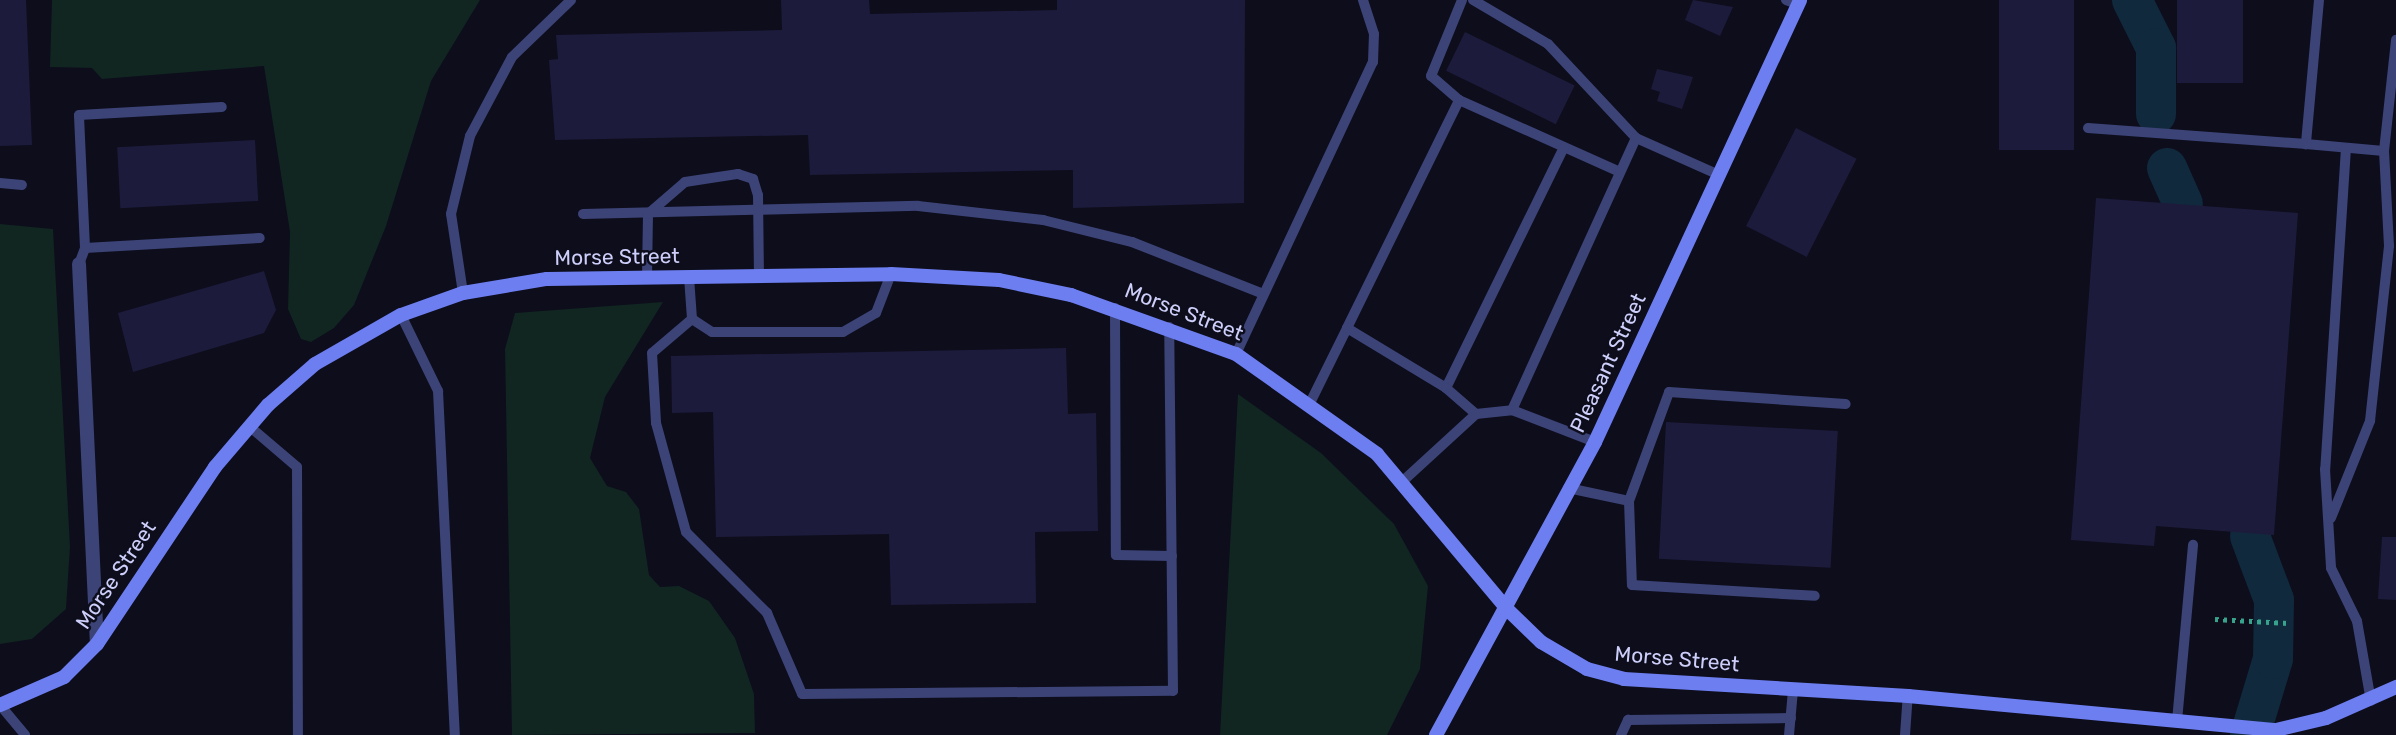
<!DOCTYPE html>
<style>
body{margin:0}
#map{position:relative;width:2396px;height:735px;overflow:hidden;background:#0d0d1c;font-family:Rubik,sans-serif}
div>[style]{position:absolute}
.green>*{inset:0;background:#112521}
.river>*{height:40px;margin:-20px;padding:0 20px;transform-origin:20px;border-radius:20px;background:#11293d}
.building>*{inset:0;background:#1d1b3b;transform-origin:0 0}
.path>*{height:4.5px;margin-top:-2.25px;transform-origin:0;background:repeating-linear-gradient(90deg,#38a38c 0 3.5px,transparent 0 8.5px)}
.lane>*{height:10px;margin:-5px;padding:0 5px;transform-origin:5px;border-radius:5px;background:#3c4377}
.street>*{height:14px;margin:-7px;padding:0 7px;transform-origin:7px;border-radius:7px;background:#3c4377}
.secondary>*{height:14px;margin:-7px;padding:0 7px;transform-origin:7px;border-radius:7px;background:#6d7ef1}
span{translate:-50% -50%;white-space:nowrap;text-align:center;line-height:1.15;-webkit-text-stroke:5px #0d0d1c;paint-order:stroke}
.street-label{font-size:21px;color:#cdcffa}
</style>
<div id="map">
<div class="green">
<div style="clip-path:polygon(52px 0,480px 0,431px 81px,386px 226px,354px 305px,334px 328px,311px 342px,301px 339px,288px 309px,290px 232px,264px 66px,102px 79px,92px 68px,50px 67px)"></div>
<div style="clip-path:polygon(0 224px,53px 229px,70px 547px,66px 609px,32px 639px,0 644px)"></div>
<div style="clip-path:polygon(663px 302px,605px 397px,590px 458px,607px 486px,626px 492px,639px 509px,649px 575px,660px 587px,679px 586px,709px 601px,735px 638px,754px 694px,755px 733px,512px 735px,505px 349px,515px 313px)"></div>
<div style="clip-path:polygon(1238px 394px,1321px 453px,1394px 524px,1428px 586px,1420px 669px,1387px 735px,1220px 735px)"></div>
</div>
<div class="river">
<div style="left:2132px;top:0;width:54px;rotate:63.4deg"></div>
<div style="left:2156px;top:48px;width:66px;rotate:90deg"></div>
<div style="left:2167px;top:168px;width:39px;rotate:66deg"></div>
<div style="left:2250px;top:735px;width:79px;rotate:-73.2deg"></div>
<div style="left:2273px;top:659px;width:59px;rotate:-89deg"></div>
<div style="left:2274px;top:600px;width:68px;rotate:-110.6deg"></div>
</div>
<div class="building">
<div style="clip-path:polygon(0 0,26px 0,32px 145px,0 146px)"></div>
<div style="clip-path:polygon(781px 0,869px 0,870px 14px,1057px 10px,1057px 0,1245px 0,1244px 203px,1073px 208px,1073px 170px,810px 175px,808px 135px,555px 140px,549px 60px,558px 59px,556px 35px,782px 30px)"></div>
<div style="clip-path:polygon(1693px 0,1733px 7px,1720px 36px,1685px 20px)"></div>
<div style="left:1999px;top:0;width:75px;height:150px"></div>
<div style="left:2177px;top:0;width:66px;height:83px"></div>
<div style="left:1465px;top:32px;width:122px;height:43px;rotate:26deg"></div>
<div style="clip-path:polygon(1657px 69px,1693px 77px,1682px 109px,1657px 101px,1660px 92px,1651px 89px)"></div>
<div style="left:1796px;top:128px;width:68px;height:110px;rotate:27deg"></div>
<div style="left:255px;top:140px;width:61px;height:138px;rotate:87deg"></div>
<div style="clip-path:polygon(2096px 198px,2298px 213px,2274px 535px,2156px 526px,2154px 546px,2071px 540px)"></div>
<div style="clip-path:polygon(264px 271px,276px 310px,264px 333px,133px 372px,118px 313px)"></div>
<div style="clip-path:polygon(1066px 348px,1068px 414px,1096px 413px,1098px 531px,1035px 532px,1036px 603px,891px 605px,889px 534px,716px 537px,713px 412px,672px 413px,671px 356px)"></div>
<div style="left:1666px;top:422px;width:172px;height:137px;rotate:3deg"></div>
<div style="clip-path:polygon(2382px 537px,2396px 537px,2396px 600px,2378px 599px)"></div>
</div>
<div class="path">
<div style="left:2215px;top:619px;width:75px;rotate:3.1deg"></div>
</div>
<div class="lane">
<div style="left:1473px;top:0;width:87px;rotate:30.4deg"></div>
<div style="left:1548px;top:44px;width:129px;rotate:46.9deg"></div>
<div style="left:1786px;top:0;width:12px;rotate:20deg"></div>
<div style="left:2319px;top:0;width:145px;rotate:95.2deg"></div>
<div style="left:2306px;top:144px;width:78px;rotate:5.1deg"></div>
<div style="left:1459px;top:100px;width:176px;rotate:24.1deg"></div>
<div style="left:2088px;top:128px;width:219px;rotate:4.2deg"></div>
<div style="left:2346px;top:148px;width:322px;rotate:93.7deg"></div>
<div style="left:2325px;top:469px;width:99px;rotate:86.5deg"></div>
<div style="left:2331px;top:568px;width:59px;rotate:63.9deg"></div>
<div style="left:2357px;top:621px;width:81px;rotate:80.1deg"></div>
<div style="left:0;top:183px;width:22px;rotate:5deg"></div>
<div style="left:583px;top:214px;width:335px;rotate:-1.4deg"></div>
<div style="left:918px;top:206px;width:126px;rotate:6.4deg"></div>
<div style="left:1043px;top:220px;width:92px;rotate:13.9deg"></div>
<div style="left:1132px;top:242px;width:139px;rotate:21.6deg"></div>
<div style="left:85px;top:248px;width:133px;rotate:-92.6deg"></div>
<div style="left:79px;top:115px;width:143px;rotate:-3.2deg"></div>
<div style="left:79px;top:264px;width:17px;rotate:-69deg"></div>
<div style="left:85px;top:248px;width:175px;rotate:-3.3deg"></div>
<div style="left:647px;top:277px;width:63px;rotate:-89.1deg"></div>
<div style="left:648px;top:214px;width:49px;rotate:-40.9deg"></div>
<div style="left:685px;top:182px;width:54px;rotate:-8.6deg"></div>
<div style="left:738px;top:174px;width:16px;rotate:18deg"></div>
<div style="left:753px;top:179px;width:17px;rotate:73deg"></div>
<div style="left:758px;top:195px;width:80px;rotate:89.3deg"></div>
<div style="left:689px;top:277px;width:42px;rotate:85.9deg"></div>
<div style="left:692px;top:319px;width:52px;rotate:139.6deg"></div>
<div style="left:652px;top:353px;width:70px;rotate:86.7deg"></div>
<div style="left:656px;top:423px;width:113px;rotate:74.6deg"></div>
<div style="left:686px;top:532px;width:115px;rotate:45deg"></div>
<div style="left:767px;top:613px;width:88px;rotate:66.6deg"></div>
<div style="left:802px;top:694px;width:371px;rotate:-0.5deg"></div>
<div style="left:1173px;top:691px;width:364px;rotate:-90.6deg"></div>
<div style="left:463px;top:293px;width:80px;rotate:-98.6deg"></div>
<div style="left:451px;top:214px;width:80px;rotate:-76.3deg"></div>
<div style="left:470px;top:136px;width:89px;rotate:-62deg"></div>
<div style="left:512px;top:57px;width:82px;rotate:-44deg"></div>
<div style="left:1115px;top:308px;width:247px;rotate:89.8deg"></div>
<div style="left:1116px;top:555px;width:56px;rotate:1deg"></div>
<div style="left:401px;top:315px;width:85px;rotate:64deg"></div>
<div style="left:438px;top:391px;width:344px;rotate:87.2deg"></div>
<div style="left:692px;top:319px;width:24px;rotate:33deg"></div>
<div style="left:712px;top:332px;width:131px"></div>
<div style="left:843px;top:332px;width:38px;rotate:-30deg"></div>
<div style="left:876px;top:313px;width:42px;rotate:-69deg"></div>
<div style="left:1347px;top:328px;width:254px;rotate:-63.8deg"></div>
<div style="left:1459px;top:100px;width:37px;rotate:-139deg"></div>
<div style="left:1431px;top:76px;width:82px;rotate:-67.8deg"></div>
<div style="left:1236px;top:354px;width:323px;rotate:-64.9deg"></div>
<div style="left:1373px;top:62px;width:28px;rotate:-88deg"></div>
<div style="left:1374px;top:34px;width:36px;rotate:-108deg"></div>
<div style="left:1446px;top:388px;width:268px;rotate:-63.9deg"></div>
<div style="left:1311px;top:401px;width:81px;rotate:-63.7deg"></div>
<div style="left:1347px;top:328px;width:116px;rotate:31.2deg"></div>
<div style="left:1446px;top:388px;width:40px;rotate:41deg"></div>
<div style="left:1512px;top:410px;width:299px;rotate:-65.5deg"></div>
<div style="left:1636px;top:138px;width:91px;rotate:24deg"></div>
<div style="left:249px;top:426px;width:63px;rotate:40.5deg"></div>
<div style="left:297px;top:467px;width:268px;rotate:89.8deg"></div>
<div style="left:1404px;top:480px;width:98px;rotate:-42.5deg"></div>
<div style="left:1476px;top:414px;width:36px;rotate:-6deg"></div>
<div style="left:1512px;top:410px;width:89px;rotate:21.1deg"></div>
<div style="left:1568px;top:488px;width:62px;rotate:12deg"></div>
<div style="left:1629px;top:501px;width:84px;rotate:88deg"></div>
<div style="left:1632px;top:585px;width:183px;rotate:3.4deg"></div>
<div style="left:1629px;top:501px;width:116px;rotate:-69.8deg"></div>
<div style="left:1669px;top:392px;width:177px;rotate:3.9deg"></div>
<div style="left:2331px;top:518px;width:105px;rotate:-68.1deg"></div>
<div style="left:2370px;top:421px;width:176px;rotate:-83.8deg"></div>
<div style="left:2389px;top:246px;width:95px;rotate:-93deg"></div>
<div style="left:2384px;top:151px;width:112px;rotate:-83.8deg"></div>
<div style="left:0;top:705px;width:39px;rotate:50deg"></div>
<div style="left:2177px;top:721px;width:177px;rotate:-84.8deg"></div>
<div style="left:1621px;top:735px;width:17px;rotate:-65deg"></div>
<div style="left:1628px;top:720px;width:163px;rotate:-0.7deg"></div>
<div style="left:1789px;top:735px;width:45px;rotate:-84.9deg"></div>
<div style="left:1905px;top:735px;width:39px;rotate:-86deg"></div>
</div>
<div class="street">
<div style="left:79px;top:264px;width:380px;rotate:87.3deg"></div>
</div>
<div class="secondary">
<div style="left:0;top:705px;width:70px;rotate:-23.6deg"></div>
<div style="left:64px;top:677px;width:47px;rotate:-45deg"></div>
<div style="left:97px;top:644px;width:213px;rotate:-56.3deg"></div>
<div style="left:215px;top:467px;width:82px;rotate:-49.5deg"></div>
<div style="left:268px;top:405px;width:62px;rotate:-41.1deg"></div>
<div style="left:315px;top:364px;width:99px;rotate:-29.7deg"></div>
<div style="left:401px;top:315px;width:66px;rotate:-19.5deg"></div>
<div style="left:463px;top:293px;width:85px;rotate:-9.5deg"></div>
<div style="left:547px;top:279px;width:344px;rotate:-0.8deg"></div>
<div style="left:891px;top:274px;width:108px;rotate:3.2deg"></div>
<div style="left:999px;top:280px;width:74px;rotate:11.8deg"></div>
<div style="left:1071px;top:295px;width:175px;rotate:19.7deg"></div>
<div style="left:1236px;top:354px;width:173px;rotate:35.3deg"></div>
<div style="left:1377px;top:454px;width:204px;rotate:50deg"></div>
<div style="left:1508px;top:610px;width:46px;rotate:44.1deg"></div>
<div style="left:1541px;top:642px;width:53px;rotate:30.4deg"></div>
<div style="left:1587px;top:669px;width:38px;rotate:15deg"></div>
<div style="left:1624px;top:679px;width:285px;rotate:3.4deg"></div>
<div style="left:1908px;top:696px;width:370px;rotate:5.3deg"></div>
<div style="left:2276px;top:730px;width:51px;rotate:-13.5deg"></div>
<div style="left:2326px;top:718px;width:77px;rotate:-23.9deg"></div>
<div style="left:1436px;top:735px;width:333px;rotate:-61.5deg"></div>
<div style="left:1595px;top:442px;width:487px;rotate:-65.1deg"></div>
</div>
<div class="street-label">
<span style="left:617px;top:257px;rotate:-1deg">Morse Street</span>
<span style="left:1184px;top:312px;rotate:21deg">Morse Street</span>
<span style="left:1608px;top:363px;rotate:-65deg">Pleasant Street</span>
<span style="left:116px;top:575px;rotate:-56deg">Morse Street</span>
<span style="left:1677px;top:659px;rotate:5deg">Morse Street</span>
</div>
</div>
